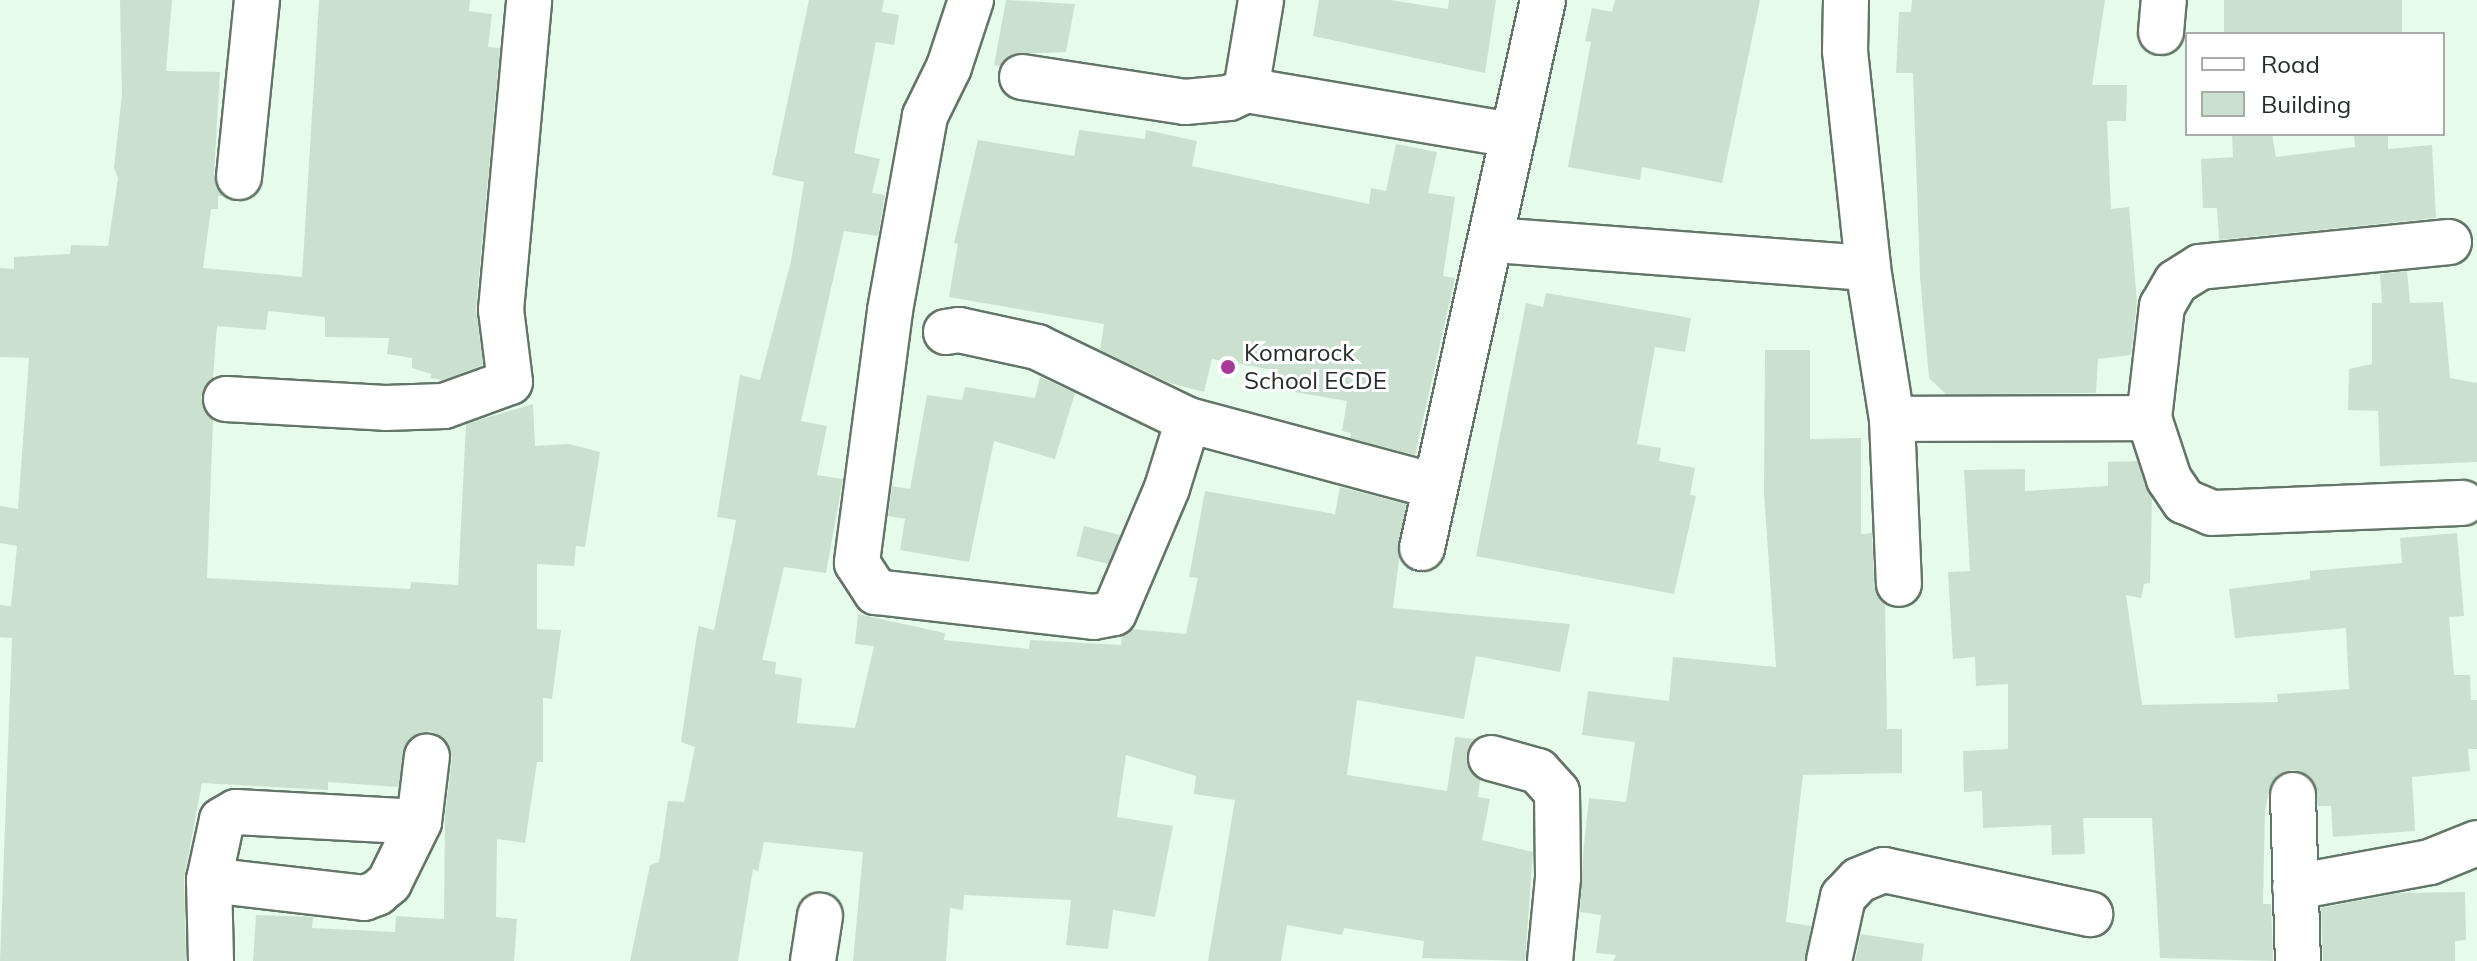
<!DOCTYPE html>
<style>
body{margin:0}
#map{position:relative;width:2477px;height:961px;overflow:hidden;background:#e7fbec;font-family:Mulish,sans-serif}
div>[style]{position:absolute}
.building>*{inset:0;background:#cce0d2;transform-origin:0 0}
.roads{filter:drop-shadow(2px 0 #637568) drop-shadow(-2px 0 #637568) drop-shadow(0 2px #637568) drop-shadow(0 -2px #637568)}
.minor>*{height:44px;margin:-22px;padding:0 22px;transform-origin:22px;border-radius:22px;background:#fff}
.dots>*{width:22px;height:22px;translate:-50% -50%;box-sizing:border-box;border:4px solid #fff;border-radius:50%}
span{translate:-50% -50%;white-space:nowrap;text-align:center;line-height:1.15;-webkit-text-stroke:6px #fff;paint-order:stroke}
.poi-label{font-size:24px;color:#272e29}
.left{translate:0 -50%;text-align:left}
.legend{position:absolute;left:2185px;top:32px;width:260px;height:104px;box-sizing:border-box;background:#fff;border:2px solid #a9aba9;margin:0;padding:10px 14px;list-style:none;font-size:24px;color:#272e29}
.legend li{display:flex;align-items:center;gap:16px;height:40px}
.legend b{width:40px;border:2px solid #a9aba9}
</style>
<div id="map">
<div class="building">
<div style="clip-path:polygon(120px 0,172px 0,166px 71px,220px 72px,214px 174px,223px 196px,218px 196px,218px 209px,211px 209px,203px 268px,302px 277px,319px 0,470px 0,469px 11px,492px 14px,488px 47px,500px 48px,476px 308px,483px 365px,443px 380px,430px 378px,431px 374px,412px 368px,412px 358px,387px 354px,389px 338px,325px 337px,325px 317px,268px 311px,266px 330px,217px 326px,213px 378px,201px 398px,213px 420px,207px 578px,410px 589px,411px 582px,458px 585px,466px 424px,533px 404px,535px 446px,569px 444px,600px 452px,585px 547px,576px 546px,574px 566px,537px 564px,537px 629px,561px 630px,552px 699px,543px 698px,543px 762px,537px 762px,525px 843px,497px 839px,496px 917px,517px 919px,514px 961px,253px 961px,256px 915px,313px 917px,312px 928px,395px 932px,396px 916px,444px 919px,445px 816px,452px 758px,443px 737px,429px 731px,407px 742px,398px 787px,328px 782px,328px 790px,202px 783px,184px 878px,186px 961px,0 961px,12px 638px,0 637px,0 605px,11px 606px,17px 546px,0 543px,0 506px,18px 509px,29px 358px,0 357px,0 268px,14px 269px,14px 257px,70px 254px,71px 245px,108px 246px,118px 178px,114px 168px,122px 94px)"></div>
<div style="clip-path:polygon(809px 0,884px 0,882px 12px,899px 15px,894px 45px,876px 42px,854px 153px,880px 159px,872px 193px,885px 195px,878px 236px,844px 231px,801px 421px,827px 426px,817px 475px,843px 479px,826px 573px,784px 567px,762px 660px,776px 662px,775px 674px,802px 678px,797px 723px,855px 728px,874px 646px,855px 644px,858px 614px,945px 633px,944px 640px,1029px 649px,1030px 640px,1121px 645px,1122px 636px,1132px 629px,1186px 634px,1198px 578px,1189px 577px,1205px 491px,1335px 514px,1340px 487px,1406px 504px,1393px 608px,1570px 624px,1560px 672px,1476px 656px,1464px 719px,1357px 700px,1347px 775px,1447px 791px,1455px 737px,1475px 739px,1467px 764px,1480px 780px,1478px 797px,1490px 799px,1482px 840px,1533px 852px,1525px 961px,1422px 958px,1424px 941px,1344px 928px,1342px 935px,1287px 925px,1281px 961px,1208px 961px,1235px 800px,1194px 794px,1196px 776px,1126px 755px,1117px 817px,1173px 826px,1155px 917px,1113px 910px,1108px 949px,1066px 945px,1071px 900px,964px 895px,963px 910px,950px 908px,946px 961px,853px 961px,863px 852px,764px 842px,758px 871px,753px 869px,738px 961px,630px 961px,650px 865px,659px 862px,668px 801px,684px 802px,695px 747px,681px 742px,696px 640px,699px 626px,714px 630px,733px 537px,736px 520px,717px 517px,740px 375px,760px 380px,791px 261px,804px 182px,772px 175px)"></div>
<div style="clip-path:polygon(1006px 0,1075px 4px,1066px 52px,1014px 54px,1000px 66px,994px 65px)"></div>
<div style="clip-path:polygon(1319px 0,1390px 0,1448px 9px,1449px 0,1496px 0,1485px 73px,1313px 36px)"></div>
<div style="clip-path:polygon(1615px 0,1760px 0,1722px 183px,1642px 167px,1640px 180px,1568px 167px,1591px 42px,1585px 41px,1592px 8px,1612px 12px)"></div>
<div style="clip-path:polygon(1912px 0,2105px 0,2092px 85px,2127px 85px,2126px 121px,2107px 121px,2111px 209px,2129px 207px,2137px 302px,2131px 355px,2098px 359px,2096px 393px,1946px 394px,1929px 378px,1920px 277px,1913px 73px,1896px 73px,1899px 12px,1911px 12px)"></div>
<div style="left:2224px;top:0;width:178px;height:34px"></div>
<div style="clip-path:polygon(1079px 130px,1145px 139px,1146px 130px,1197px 141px,1192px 166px,1369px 204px,1371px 188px,1386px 191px,1396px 144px,1437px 152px,1428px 193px,1455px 197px,1443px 276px,1455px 278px,1415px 455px,1350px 438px,1351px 433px,1342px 431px,1347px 401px,1271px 388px,1274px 370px,1212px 359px,1204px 392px,1170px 383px,1100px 350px,1104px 324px,949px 297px,958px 244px,954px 243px,978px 140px,1074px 156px)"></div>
<div style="clip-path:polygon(2232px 134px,2272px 134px,2276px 157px,2355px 147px,2354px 134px,2388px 134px,2388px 149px,2432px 145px,2436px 218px,2219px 240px,2217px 208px,2203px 208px,2201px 159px,2233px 157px)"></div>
<div style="clip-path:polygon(2407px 271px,2410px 303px,2443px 302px,2450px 378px,2477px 383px,2477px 462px,2380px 466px,2378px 411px,2348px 410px,2349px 369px,2372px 364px,2372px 303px,2382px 303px,2380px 274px)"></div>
<div style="clip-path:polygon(1546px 293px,1691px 318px,1685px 352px,1655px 347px,1637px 444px,1661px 448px,1659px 461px,1695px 468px,1690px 495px,1696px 496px,1674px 594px,1476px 556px,1526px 303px,1543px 307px)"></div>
<div style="clip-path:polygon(1765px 350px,1810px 350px,1810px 439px,1861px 438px,1861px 534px,1872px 533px,1874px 586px,1885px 604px,1887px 729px,1902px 729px,1902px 773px,1803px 775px,1786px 922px,1811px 926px,1805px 961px,1613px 961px,1616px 955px,1596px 953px,1601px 915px,1580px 912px,1583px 854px,1589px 798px,1626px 802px,1635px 742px,1582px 735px,1588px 691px,1669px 701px,1673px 657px,1776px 667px,1764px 493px)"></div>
<div style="clip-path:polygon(1040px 377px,1075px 393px,1055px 459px,994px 441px,969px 562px,900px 550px,905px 519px,888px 516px,892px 486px,910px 489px,927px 395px,962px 400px,965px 387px,1035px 398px)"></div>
<div style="clip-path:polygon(2137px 461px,2152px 498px,2150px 583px,2144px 584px,2141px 598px,2126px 595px,2142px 705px,2278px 702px,2277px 694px,2349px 689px,2346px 628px,2235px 638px,2229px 589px,2310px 579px,2310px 571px,2402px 563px,2400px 538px,2457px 533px,2464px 616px,2449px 617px,2454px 675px,2470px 675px,2471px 700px,2477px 700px,2477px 749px,2468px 749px,2470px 771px,2412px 777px,2415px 831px,2333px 837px,2331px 806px,2318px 806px,2314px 781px,2293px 770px,2279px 774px,2271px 784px,2265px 809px,2263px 904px,2271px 904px,2273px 961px,2160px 958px,2152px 818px,2083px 818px,2085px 854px,2052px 855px,2051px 825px,1983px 828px,1982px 791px,1964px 792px,1963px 751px,2008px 749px,2008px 684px,1976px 686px,1975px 657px,1953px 659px,1948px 572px,1970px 571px,1964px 470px,2025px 469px,2025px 491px,2108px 486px,2108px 462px)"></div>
<div style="left:1084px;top:526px;width:37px;height:31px;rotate:14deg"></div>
<div style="clip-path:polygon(2465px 892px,2466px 940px,2455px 941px,2455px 961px,2323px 961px,2321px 908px,2399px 893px)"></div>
<div style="clip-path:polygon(1861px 934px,1924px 944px,1922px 961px,1855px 961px)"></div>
</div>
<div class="roads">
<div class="minor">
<div style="left:971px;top:0;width:71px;rotate:108.2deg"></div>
<div style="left:949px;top:67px;width:55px;rotate:116.1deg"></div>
<div style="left:925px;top:116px;width:198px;rotate:100.2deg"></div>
<div style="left:890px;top:311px;width:254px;rotate:97.5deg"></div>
<div style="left:857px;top:563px;width:35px;rotate:57deg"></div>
<div style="left:876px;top:592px;width:219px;rotate:6.5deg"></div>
<div style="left:1094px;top:617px;width:20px;rotate:-11deg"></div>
<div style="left:1114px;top:613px;width:136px;rotate:-67deg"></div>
<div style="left:1167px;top:488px;width:71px;rotate:-72.8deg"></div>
<div style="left:1846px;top:0;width:51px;rotate:91.1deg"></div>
<div style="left:1845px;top:51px;width:218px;rotate:83.9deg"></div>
<div style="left:1868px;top:268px;width:153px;rotate:81deg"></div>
<div style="left:1892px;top:419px;width:165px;rotate:87.6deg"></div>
<div style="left:2161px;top:32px;width:32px;rotate:-85deg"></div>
<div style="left:1022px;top:77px;width:165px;rotate:8.7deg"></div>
<div style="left:1185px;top:102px;width:44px;rotate:-5.2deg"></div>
<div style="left:1229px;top:98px;width:19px;rotate:-25deg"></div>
<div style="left:1246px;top:90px;width:91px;rotate:-80.5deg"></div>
<div style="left:1246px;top:90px;width:271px;rotate:9.6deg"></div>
<div style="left:239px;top:177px;width:178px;rotate:-84.2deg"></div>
<div style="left:1494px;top:240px;width:375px;rotate:4.3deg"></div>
<div style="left:2449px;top:242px;width:250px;rotate:174.3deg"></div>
<div style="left:2200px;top:267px;width:28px;rotate:148deg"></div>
<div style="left:2176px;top:282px;width:28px;rotate:120deg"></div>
<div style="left:2162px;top:306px;width:113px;rotate:96.6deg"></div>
<div style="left:2149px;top:418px;width:64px;rotate:71.8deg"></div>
<div style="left:2169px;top:479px;width:27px;rotate:56deg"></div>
<div style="left:2184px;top:501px;width:30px;rotate:23deg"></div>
<div style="left:2212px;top:513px;width:251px;rotate:-2.3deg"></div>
<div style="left:946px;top:332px;width:13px;rotate:-9deg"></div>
<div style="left:959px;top:330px;width:80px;rotate:12.3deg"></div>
<div style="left:1037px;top:347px;width:168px;rotate:25.8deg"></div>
<div style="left:1188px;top:420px;width:255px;rotate:15deg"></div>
<div style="left:226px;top:399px;width:159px;rotate:3.2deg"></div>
<div style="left:385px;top:408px;width:59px;rotate:-1.9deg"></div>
<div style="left:444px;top:406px;width:70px;rotate:-20deg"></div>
<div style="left:510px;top:382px;width:73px;rotate:-97.1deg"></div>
<div style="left:501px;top:310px;width:311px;rotate:-84.8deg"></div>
<div style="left:1892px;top:419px;width:257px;rotate:-0.2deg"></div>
<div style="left:1422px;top:548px;width:561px;rotate:-77.55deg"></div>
<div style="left:1491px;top:758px;width:49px;rotate:15.5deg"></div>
<div style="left:1538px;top:771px;width:28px;rotate:48deg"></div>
<div style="left:1557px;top:792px;width:86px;rotate:89.3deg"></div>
<div style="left:1558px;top:878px;width:83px;rotate:95.5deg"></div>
<div style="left:2293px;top:795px;width:166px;rotate:88.3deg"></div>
<div style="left:209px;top:880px;width:156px;rotate:6.6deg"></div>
<div style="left:364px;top:898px;width:14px;rotate:-21deg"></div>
<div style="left:377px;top:893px;width:16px;rotate:-40deg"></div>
<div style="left:389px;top:883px;width:68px;rotate:-63.8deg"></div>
<div style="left:419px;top:822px;width:66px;rotate:-83.1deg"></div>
<div style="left:2295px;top:887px;width:137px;rotate:-10.5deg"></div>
<div style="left:2430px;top:862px;width:51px;rotate:-22deg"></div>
<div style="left:211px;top:961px;width:81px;rotate:-91.4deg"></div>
<div style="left:209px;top:880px;width:61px;rotate:-77.8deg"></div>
<div style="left:222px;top:820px;width:16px;rotate:-30deg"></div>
<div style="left:236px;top:812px;width:183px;rotate:3.1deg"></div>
<div style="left:813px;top:961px;width:46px;rotate:-81.2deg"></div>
<div style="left:1829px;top:961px;width:66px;rotate:-77.7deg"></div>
<div style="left:1843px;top:897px;width:23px;rotate:-47deg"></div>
<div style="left:1859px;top:880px;width:27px;rotate:-22deg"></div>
<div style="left:1884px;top:870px;width:211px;rotate:12.1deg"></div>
</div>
</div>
<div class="dots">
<div style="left:1228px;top:367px;background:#a73a98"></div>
</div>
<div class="poi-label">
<span class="left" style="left:1244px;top:367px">Komarock<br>School ECDE</span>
</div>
<ul class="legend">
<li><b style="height:10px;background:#fff"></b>Road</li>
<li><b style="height:22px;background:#cce0d2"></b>Building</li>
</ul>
</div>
